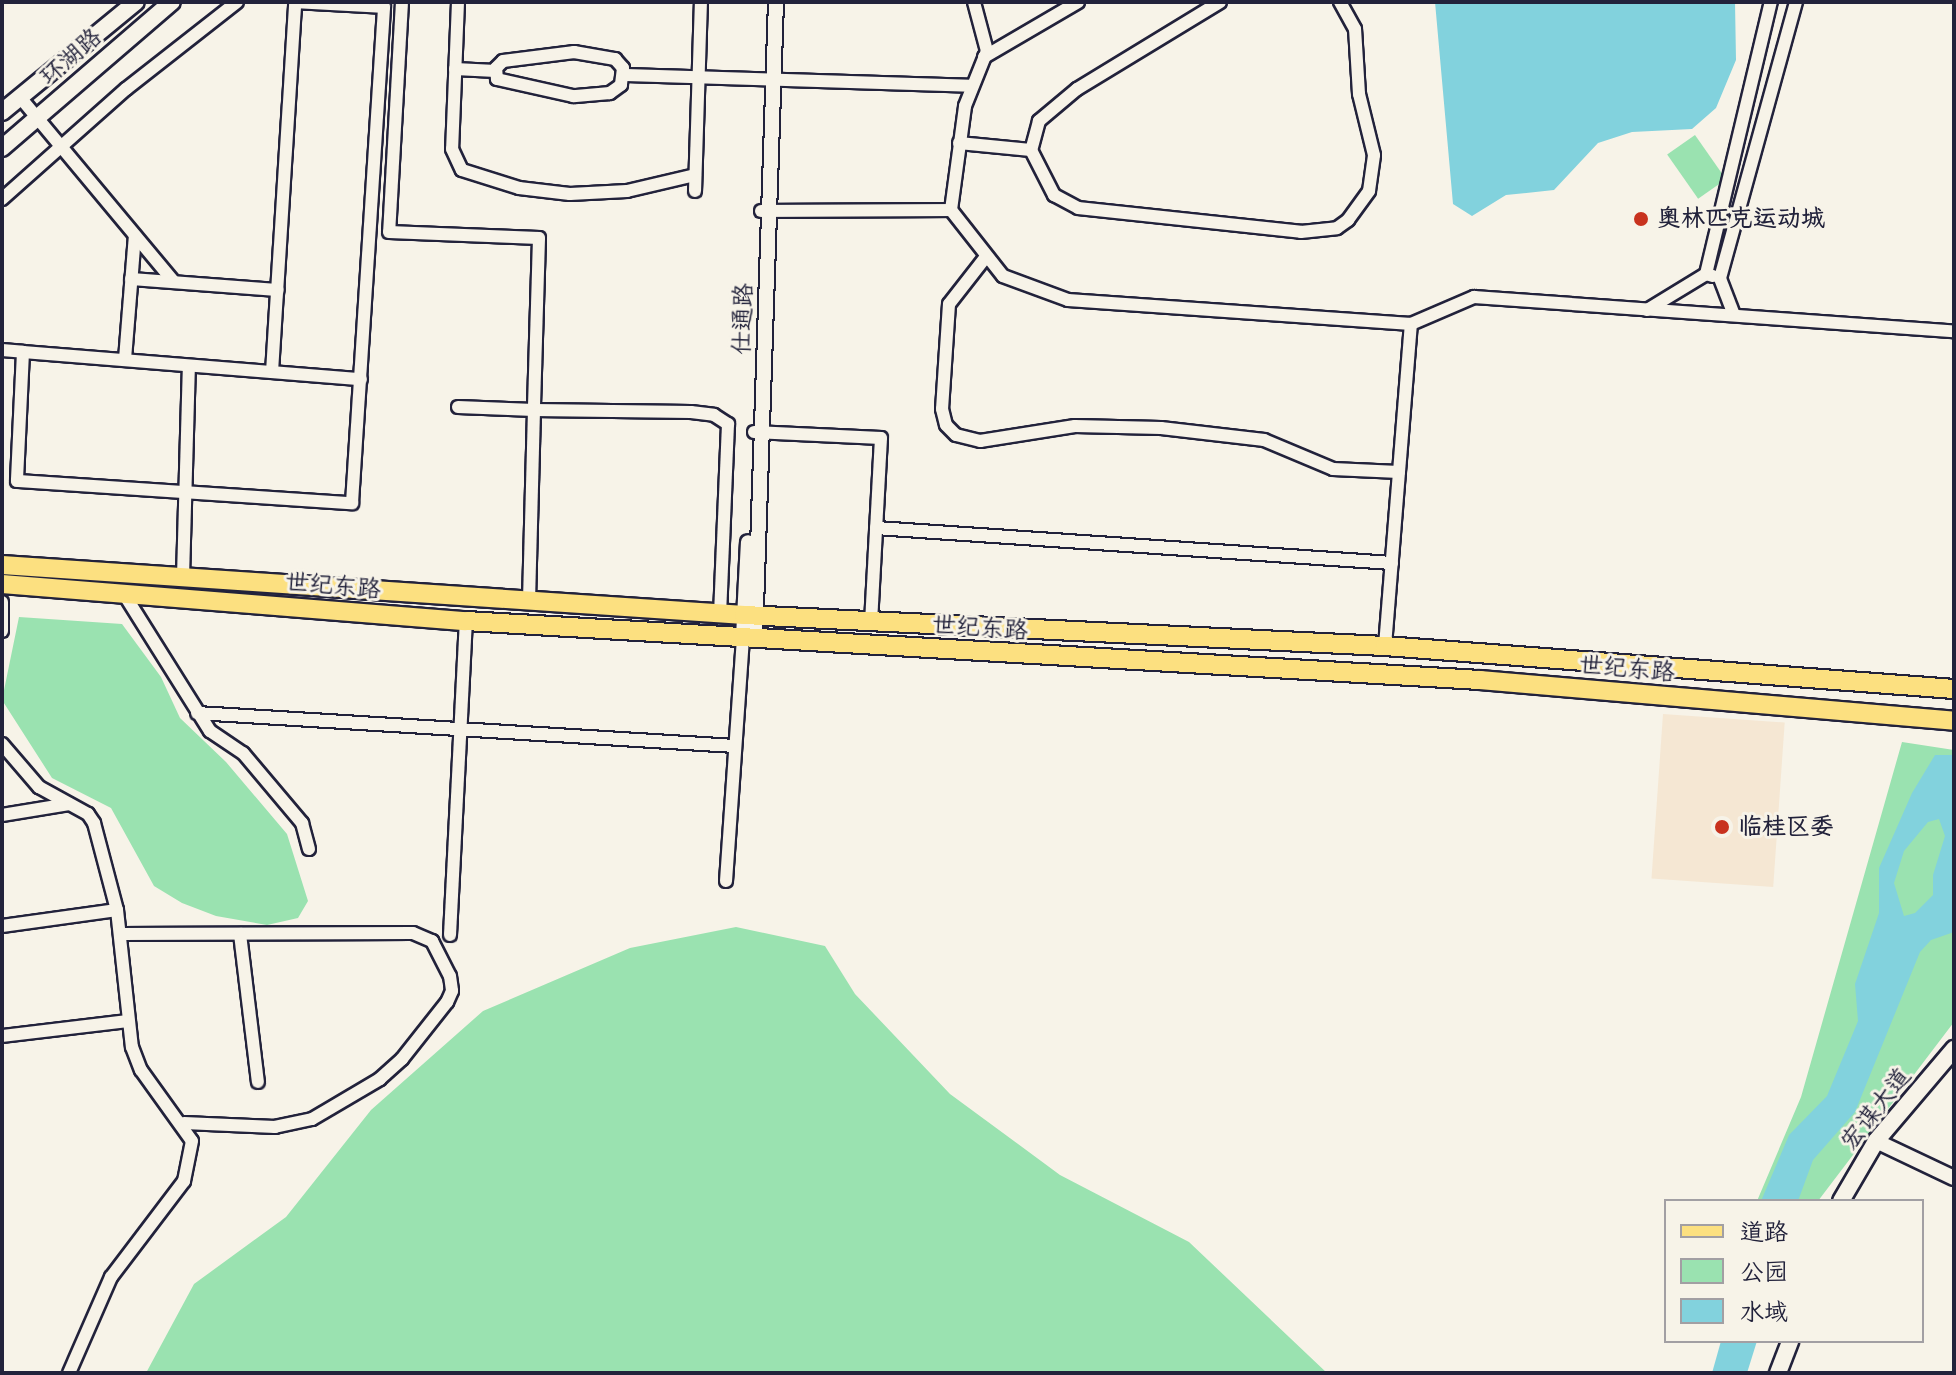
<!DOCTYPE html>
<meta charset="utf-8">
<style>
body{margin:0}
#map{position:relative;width:1956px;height:1375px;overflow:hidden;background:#f7f3e8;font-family:Pangolin,"LXGW WenKai TC",sans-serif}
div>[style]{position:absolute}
.built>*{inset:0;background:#f5e7d3;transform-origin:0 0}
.green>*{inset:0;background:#9ae2b0;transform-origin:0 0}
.water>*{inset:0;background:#82d2dd}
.roads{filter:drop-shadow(2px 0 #22223b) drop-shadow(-2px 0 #22223b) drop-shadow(0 2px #22223b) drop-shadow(0 -2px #22223b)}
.minor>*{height:12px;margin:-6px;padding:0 6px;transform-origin:6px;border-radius:6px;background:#f7f3e8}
.tertiary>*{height:14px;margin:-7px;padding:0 7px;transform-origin:7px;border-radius:7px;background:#f7f3e8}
.secondary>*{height:16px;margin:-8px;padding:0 8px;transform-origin:8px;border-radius:8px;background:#f7f3e8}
.primary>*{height:18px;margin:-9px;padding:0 9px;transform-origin:9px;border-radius:9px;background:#fce080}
.dots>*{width:22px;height:22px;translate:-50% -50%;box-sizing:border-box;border:4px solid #f7f3e8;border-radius:50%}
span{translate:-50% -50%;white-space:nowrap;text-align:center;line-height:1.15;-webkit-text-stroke:6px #f7f3e8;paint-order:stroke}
.street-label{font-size:24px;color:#22223b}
.poi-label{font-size:24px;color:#22223b;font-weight:700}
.left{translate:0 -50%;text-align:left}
.frame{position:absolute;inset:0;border:4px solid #22223b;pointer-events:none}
.legend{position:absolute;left:1664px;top:1199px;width:260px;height:144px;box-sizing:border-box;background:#f7f3e8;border:2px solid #a29fa3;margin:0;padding:10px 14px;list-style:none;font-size:24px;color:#22223b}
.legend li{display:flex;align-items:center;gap:16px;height:40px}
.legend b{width:40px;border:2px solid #a29fa3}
</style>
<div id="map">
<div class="built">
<div style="left:1663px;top:714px;width:122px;height:165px;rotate:4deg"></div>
</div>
<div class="green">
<div style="left:1695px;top:135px;width:54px;height:34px;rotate:55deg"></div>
<div style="clip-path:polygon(19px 617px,122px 624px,161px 677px,180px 718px,226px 762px,287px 834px,308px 901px,298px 918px,267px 925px,216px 916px,182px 903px,154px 886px,111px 808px,52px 778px,2px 700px)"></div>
<div style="clip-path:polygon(1902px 742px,1954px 750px,1954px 1022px,1818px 1201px,1757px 1201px,1801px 1097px)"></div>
<div style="clip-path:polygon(736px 927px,825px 946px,855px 994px,950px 1094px,1060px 1175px,1189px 1242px,1327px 1373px,146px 1373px,194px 1284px,286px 1217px,371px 1110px,483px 1011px,630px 948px)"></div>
</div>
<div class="water">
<div style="clip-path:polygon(1435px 2px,1735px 2px,1736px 60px,1716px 108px,1692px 129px,1632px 132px,1598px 143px,1554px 190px,1506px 195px,1472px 216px,1453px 204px)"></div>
<div style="clip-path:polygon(evenodd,1935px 755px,1954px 755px,1954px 932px,1931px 940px,1920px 952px,1855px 1112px,1813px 1160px,1798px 1201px,1761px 1201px,1789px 1135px,1827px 1096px,1858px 1021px,1855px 984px,1879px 913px,1879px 868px,1912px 793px,1935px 755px,1939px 819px,1945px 836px,1933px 875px,1933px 895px,1915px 913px,1904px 916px,1894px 883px,1904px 851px,1928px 822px,1939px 819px)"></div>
<div style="clip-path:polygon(1721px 1341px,1757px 1341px,1747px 1373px,1712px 1373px)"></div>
</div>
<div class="roads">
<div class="minor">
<div style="left:402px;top:2px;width:230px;rotate:93.2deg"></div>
<div style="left:389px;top:232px;width:150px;rotate:2.3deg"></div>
<div style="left:539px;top:238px;width:172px;rotate:91.7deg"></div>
<div style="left:534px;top:410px;width:157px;rotate:0.7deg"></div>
<div style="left:691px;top:412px;width:23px;rotate:7deg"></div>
<div style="left:714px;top:415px;width:17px;rotate:33deg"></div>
<div style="left:728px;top:424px;width:188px;rotate:92.4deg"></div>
<div style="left:458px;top:2px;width:147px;rotate:92.3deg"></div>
<div style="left:452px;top:149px;width:23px;rotate:65deg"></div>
<div style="left:462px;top:170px;width:60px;rotate:17.5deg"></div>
<div style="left:519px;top:188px;width:51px;rotate:6.7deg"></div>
<div style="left:570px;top:194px;width:57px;rotate:-3deg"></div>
<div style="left:627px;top:191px;width:70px;rotate:-13.2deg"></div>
<div style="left:1220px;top:2px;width:167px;rotate:148.7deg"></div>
<div style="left:1077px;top:89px;width:50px;rotate:139.9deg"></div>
<div style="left:1039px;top:121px;width:30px;rotate:105deg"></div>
<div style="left:1031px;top:150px;width:51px;rotate:62.9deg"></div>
<div style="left:1054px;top:195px;width:27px;rotate:28deg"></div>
<div style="left:1078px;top:208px;width:224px;rotate:6.1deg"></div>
<div style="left:1301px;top:232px;width:36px;rotate:-6deg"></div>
<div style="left:1337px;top:228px;width:14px;rotate:-36deg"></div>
<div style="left:1348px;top:220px;width:36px;rotate:-54deg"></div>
<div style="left:1369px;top:191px;width:36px;rotate:-82deg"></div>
<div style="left:1374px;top:155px;width:63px;rotate:-103.8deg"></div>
<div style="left:1359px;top:94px;width:65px;rotate:-93.5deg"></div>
<div style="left:1355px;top:29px;width:31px;rotate:-119deg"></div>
<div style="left:574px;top:52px;width:42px;rotate:9.7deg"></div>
<div style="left:615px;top:59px;width:12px;rotate:48deg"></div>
<div style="left:623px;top:68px;width:17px;rotate:97deg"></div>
<div style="left:621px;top:85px;width:14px;rotate:144deg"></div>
<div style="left:610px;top:93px;width:37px;rotate:175deg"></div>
<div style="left:573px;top:96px;width:78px;rotate:-167.4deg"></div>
<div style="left:497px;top:79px;width:11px;rotate:-95deg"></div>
<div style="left:496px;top:68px;width:10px;rotate:-45deg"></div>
<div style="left:503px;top:61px;width:72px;rotate:-7.2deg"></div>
<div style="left:984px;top:57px;width:109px;rotate:-30.3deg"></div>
<div style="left:455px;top:69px;width:41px;rotate:2.8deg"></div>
<div style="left:624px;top:75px;width:348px;rotate:1.8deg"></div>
<div style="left:19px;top:96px;width:242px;rotate:50.2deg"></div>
<div style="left:959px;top:143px;width:72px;rotate:5.6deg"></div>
<div style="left:695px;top:191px;width:189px;rotate:-88.2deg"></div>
<div style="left:2px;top:199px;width:166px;rotate:-41.6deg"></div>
<div style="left:126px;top:89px;width:141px;rotate:-38.1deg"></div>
<div style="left:951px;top:210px;width:105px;rotate:-82.3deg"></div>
<div style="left:965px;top:106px;width:59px;rotate:-68.2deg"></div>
<div style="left:987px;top:51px;width:51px;rotate:-104.9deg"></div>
<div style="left:761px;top:211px;width:190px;rotate:-0.3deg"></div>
<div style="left:951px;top:210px;width:84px;rotate:51.8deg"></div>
<div style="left:1003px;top:276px;width:69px;rotate:20.3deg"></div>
<div style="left:1068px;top:300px;width:344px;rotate:4deg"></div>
<div style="left:1411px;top:324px;width:69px;rotate:-23.2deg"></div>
<div style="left:1474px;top:297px;width:481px;rotate:4.1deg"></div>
<div style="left:985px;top:258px;width:58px;rotate:128deg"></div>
<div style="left:949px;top:304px;width:105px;rotate:93.8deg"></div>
<div style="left:942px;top:409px;width:16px;rotate:76deg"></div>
<div style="left:946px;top:425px;width:14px;rotate:45deg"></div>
<div style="left:956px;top:435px;width:25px;rotate:14deg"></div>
<div style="left:980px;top:441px;width:96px;rotate:-9deg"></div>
<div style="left:1075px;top:426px;width:86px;rotate:1.3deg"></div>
<div style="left:1161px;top:428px;width:104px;rotate:6.6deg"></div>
<div style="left:1264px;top:440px;width:75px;rotate:22.8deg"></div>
<div style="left:1333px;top:469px;width:66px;rotate:2.6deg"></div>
<div style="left:1706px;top:274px;width:280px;rotate:-76.6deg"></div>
<div style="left:131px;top:279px;width:147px;rotate:4.3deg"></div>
<div style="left:1647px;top:310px;width:69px;rotate:-31.4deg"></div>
<div style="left:1706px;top:274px;width:7px;rotate:16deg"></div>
<div style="left:1734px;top:315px;width:40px;rotate:-111deg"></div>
<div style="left:1720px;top:278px;width:286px;rotate:-74.6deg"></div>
<div style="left:2px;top:350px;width:21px;rotate:5deg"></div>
<div style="left:23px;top:352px;width:129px;rotate:92.7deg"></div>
<div style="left:17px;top:481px;width:336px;rotate:3.8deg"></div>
<div style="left:352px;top:503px;width:497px;rotate:-86.3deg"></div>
<div style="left:384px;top:7px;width:89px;rotate:-176.8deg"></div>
<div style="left:23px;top:352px;width:339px;rotate:4.6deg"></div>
<div style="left:125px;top:359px;width:123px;rotate:-85.4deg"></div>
<div style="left:272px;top:372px;width:371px;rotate:-86.4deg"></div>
<div style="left:458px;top:407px;width:76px;rotate:2.3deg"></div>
<div style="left:534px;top:410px;width:189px;rotate:91.5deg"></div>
<div style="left:754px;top:432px;width:127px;rotate:2.7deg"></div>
<div style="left:881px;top:438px;width:182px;rotate:93.1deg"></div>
<div style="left:876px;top:528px;width:517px;rotate:3.88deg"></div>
<div style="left:183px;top:577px;width:211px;rotate:-88.4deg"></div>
<div style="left:124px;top:594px;width:162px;rotate:57.9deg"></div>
<div style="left:210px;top:731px;width:40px;rotate:34deg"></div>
<div style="left:243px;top:753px;width:92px;rotate:49.9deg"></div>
<div style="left:302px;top:823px;width:27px;rotate:75deg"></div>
<div style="left:2px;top:602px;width:29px;rotate:90deg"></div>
<div style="left:1385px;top:646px;width:323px;rotate:-85.4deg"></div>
<div style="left:197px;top:713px;width:539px;rotate:3.51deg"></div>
<div style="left:2px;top:744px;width:57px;rotate:49.3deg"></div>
<div style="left:39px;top:787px;width:56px;rotate:28.9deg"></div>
<div style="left:88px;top:814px;width:11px;rotate:56deg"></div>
<div style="left:94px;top:823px;width:90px;rotate:75.2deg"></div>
<div style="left:117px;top:910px;width:138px;rotate:83.8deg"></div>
<div style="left:132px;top:1047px;width:25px;rotate:69deg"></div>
<div style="left:141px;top:1070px;width:87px;rotate:54.3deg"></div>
<div style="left:192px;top:1141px;width:41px;rotate:101.3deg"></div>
<div style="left:184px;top:1181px;width:121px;rotate:127.2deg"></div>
<div style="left:111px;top:1277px;width:105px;rotate:113.6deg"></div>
<div style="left:2px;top:815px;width:68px;rotate:-9.3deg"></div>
<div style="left:726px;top:881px;width:245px;rotate:-86deg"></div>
<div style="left:2px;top:926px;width:116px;rotate:-7.9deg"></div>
<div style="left:120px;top:934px;width:293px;rotate:-0.2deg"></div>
<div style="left:413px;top:933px;width:21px;rotate:23deg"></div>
<div style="left:432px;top:941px;width:39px;rotate:63deg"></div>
<div style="left:450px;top:976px;width:15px;rotate:82deg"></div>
<div style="left:452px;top:991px;width:12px;rotate:114deg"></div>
<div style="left:447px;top:1002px;width:73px;rotate:128.3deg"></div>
<div style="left:402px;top:1059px;width:30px;rotate:138deg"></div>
<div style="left:380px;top:1079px;width:79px;rotate:149.5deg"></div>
<div style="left:312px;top:1119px;width:38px;rotate:168deg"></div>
<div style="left:275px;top:1127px;width:91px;rotate:-177.5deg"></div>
<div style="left:240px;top:934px;width:149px;rotate:83.1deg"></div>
<div style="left:450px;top:935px;width:314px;rotate:-87.1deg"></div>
<div style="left:2px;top:1036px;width:127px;rotate:-6.8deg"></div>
</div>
<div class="tertiary">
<div style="left:743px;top:637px;width:95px;rotate:-87deg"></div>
<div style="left:755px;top:638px;width:636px;rotate:-88.11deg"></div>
<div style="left:1876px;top:1141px;width:86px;rotate:25.4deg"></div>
</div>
<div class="secondary">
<div style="left:2px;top:112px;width:173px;rotate:-39.4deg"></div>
<div style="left:2px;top:148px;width:224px;rotate:-40.7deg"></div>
<div style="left:1841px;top:1201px;width:69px;rotate:-59.7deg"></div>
<div style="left:1876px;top:1141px;width:121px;rotate:-49.7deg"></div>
<div style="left:1778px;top:1373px;width:34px;rotate:-69deg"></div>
</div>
<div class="primary">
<div style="left:2px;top:565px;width:744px;rotate:3.86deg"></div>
<div style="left:744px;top:615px;width:642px;rotate:2.77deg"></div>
<div style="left:1385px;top:646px;width:571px;rotate:4.32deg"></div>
<div style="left:2px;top:584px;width:465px;rotate:4.6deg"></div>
<div style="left:466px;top:621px;width:1016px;rotate:3.33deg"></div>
<div style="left:1480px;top:680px;width:476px;rotate:4.9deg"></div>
</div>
</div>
<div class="dots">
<div style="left:1641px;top:219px;background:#c8321e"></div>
<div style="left:1722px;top:827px;background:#c8321e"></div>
</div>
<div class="street-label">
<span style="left:71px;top:57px;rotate:-41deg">环湖路</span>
<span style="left:743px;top:319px;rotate:-88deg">仕通路</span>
<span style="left:333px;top:586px;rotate:5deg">世纪东路</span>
<span style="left:980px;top:628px;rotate:4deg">世纪东路</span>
<span style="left:1627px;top:669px;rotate:5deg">世纪东路</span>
<span style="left:1876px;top:1109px;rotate:-52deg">宏谋大道</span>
</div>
<div class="poi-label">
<span class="left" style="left:1657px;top:219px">奥林匹克运动城</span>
<span class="left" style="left:1738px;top:827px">临桂区委</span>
</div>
<div class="frame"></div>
<ul class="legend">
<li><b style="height:10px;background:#fce080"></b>道路</li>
<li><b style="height:22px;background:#9ae2b0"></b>公园</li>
<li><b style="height:22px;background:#82d2dd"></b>水域</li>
</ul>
</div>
